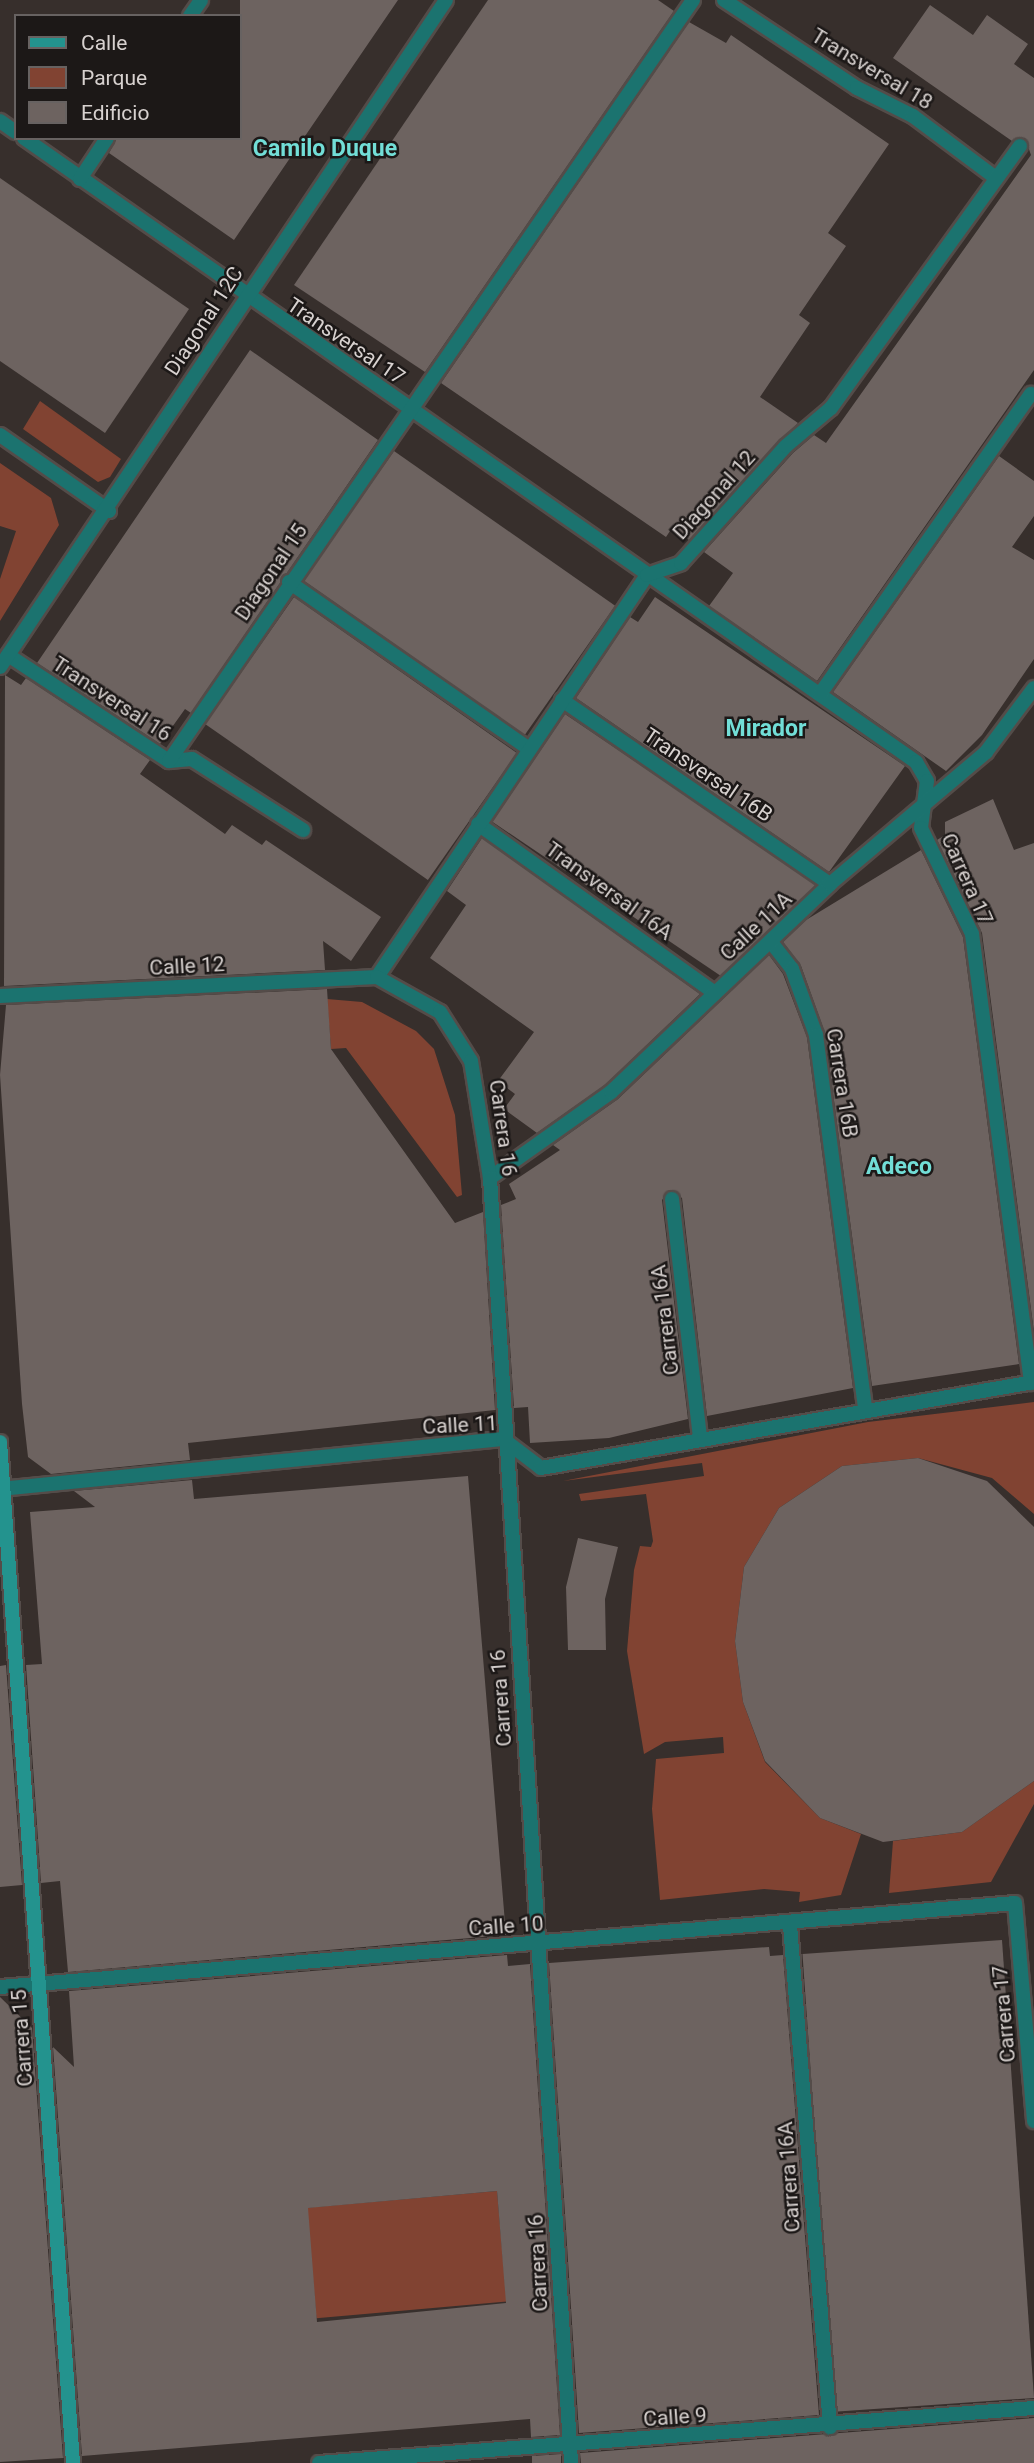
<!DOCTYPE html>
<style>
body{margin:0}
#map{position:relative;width:1034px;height:2463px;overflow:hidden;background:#372f2c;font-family:Roboto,sans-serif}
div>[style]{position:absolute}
.green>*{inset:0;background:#814332;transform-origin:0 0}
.building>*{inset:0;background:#6d6360;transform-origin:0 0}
.roads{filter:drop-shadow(2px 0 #544c49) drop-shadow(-2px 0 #544c49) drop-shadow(0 2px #544c49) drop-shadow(0 -2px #544c49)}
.minor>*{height:14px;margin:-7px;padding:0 7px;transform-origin:7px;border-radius:7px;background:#1b736f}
.tertiary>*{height:14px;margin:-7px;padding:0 7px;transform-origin:7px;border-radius:7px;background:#1b736f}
.secondary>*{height:14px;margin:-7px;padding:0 7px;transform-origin:7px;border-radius:7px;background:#23938e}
span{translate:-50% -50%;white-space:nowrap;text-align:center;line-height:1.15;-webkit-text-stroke:5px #1c1817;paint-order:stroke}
.street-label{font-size:21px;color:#d7d1cf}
.neighbourhood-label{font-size:23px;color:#72ded7;font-weight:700}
.legend{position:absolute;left:14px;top:14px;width:228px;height:126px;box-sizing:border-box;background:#1c1817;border:2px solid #676261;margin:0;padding:9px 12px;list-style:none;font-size:21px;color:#d7d1cf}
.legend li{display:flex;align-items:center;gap:14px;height:35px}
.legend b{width:35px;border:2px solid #676261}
</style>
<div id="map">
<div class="green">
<div style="clip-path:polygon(40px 401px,121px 459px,110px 477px,98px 482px,23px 429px)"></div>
<div style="clip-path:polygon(0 463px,51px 498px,59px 525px,0 621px,0 579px,16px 531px,0 526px)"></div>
<div style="clip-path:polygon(327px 999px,362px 1002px,416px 1031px,434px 1049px,455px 1115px,462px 1195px,457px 1197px,346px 1048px,331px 1049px)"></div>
<div style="clip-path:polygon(1034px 1402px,1034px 1514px,992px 1478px,918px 1458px,842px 1466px,779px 1508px,744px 1567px,735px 1641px,743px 1702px,765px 1762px,820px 1818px,861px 1834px,841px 1895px,799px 1902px,800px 1892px,764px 1889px,660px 1900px,652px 1809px,656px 1759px,724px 1753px,723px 1737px,665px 1742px,644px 1754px,627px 1651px,634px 1570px,640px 1546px,651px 1547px,653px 1541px,646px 1494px,581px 1501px,579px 1494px,704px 1476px,702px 1463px,563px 1481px,868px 1422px)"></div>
<div style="clip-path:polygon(1034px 1781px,1034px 1804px,991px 1882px,889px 1893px,893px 1841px,962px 1832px)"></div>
<div style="left:497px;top:2191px;width:111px;height:191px;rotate:85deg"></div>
</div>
<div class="building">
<div style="clip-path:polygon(240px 0,398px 0,234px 240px,109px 153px,117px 138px,240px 138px)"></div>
<div style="clip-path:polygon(488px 0,658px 0,674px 11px,425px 372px,294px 285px)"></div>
<div style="clip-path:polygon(930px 5px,973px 35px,987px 15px,1028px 44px,1014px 64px,1034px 78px,1034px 370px,817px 681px,709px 606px,733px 573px,704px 552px,793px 453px,814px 435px,826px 443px,1031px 155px,1025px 138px,1012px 141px,893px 58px)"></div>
<div style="clip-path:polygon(689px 22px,726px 43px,731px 35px,889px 144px,828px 233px,846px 246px,799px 315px,810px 323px,760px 397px,798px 423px,689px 540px,672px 528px,666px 537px,441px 383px)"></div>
<div style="clip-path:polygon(0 178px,189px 309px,105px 433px,0 361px)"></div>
<div style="clip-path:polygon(250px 350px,378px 440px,191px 713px,185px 709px,160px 744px,37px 663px)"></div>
<div style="left:394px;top:451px;width:270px;height:158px;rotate:35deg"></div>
<div style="clip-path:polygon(999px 456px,1034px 481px,1034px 516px,1012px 547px,1034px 560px,1034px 659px,982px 735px,946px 771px,833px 692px)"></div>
<div style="left:294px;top:597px;width:272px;height:155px;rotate:35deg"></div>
<div style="clip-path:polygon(655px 597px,905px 766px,829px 872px,576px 698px,630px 617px,638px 622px)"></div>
<div style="clip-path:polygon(5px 675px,21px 685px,26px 678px,150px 760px,140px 774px,225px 834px,232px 825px,262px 845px,266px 840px,381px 917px,351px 961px,323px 941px,325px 970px,4px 986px)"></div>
<div style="left:565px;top:714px;width:303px;height:130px;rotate:34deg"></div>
<div style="clip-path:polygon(993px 799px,1014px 850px,1034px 843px,1034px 1332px,982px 933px,937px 840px,945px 835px,945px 822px)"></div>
<div style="clip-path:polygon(482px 838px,700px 994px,605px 1085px,537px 1133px,504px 1109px,515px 1094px,498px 1081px,534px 1032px,430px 958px,466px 905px,447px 891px)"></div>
<div style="clip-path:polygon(921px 850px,963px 937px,1019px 1364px,872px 1386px,825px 1033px,801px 966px,783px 942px,806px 920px)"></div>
<div style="clip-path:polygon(769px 955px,783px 974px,807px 1037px,853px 1388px,707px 1416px,682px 1198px,670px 1190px,662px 1200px,688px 1419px,609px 1438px,530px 1443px,528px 1407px,514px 1408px,501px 1205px,516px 1199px,509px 1184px,560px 1150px,553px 1145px,618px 1099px)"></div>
<div style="clip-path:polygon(327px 989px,331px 1049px,358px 1087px,455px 1223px,483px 1212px,495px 1410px,188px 1443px,190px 1460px,51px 1474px,28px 1457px,22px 1404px,0 1075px,6px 1005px)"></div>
<div style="clip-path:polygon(918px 1458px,987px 1481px,1034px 1527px,1034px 1781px,962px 1832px,883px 1842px,820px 1818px,765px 1761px,743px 1702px,735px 1641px,744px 1567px,779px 1508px,842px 1466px)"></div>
<div style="clip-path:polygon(468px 1476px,506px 1935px,68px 1972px,60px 1881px,41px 1883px,26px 1665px,42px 1664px,30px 1512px,95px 1507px,74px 1491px,192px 1480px,194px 1499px)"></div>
<div style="clip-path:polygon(578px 1538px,618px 1547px,605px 1599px,606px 1650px,568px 1650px,566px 1587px)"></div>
<div style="clip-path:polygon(6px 1665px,22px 1885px,0 1887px,0 1666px)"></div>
<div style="left:1002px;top:1940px;width:459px;height:200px;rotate:86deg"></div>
<div style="clip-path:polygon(769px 1947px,770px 1956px,783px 1955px,819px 2415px,579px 2433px,549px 1963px)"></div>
<div style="clip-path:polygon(evenodd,507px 1955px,508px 1966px,530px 1964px,560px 2435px,531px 2437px,530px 2419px,82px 2456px,53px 2047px,74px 2067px,69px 1991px,507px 1955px,497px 2191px,506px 2303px,317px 2322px,308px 2208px,497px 2191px)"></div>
<div style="clip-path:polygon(0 1997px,32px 2028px,63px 2458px,0 2462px)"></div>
<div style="clip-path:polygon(1034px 2418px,1034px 2463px,581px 2463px,580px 2453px)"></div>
<div style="clip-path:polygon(561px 2454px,561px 2463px,532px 2463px,532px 2456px)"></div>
</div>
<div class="roads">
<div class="minor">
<div style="left:724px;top:0;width:159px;rotate:33.5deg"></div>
<div style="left:857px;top:88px;width:63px;rotate:26.6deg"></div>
<div style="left:913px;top:116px;width:104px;rotate:36.8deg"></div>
<div style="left:190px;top:16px;width:19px;rotate:-55deg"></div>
<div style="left:0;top:121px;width:19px;rotate:35deg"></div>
<div style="left:24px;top:138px;width:1089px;rotate:34.97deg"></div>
<div style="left:916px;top:762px;width:22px;rotate:60deg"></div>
<div style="left:927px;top:781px;width:47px;rotate:97.3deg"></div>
<div style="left:921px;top:828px;width:118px;rotate:64.3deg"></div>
<div style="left:972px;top:934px;width:453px;rotate:82.5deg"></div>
<div style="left:80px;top:179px;width:49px;rotate:-56.6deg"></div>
<div style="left:0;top:435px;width:133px;rotate:34.9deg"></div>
<div style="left:289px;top:582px;width:292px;rotate:34.8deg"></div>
<div style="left:8px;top:655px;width:193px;rotate:33.4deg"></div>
<div style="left:169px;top:761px;width:23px;rotate:-5deg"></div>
<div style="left:192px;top:759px;width:132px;rotate:32.6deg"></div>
<div style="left:0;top:667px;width:802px;rotate:-56.23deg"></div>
<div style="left:820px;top:694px;width:367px;rotate:-54.9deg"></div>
<div style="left:562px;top:700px;width:325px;rotate:34.5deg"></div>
<div style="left:169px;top:761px;width:924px;rotate:-55.45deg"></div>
<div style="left:478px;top:824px;width:291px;rotate:35.5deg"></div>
<div style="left:771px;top:942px;width:34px;rotate:52deg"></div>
<div style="left:792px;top:969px;width:70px;rotate:70deg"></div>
<div style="left:816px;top:1035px;width:375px;rotate:82.5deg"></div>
<div style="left:377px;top:977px;width:484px;rotate:-56.1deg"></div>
<div style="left:647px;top:575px;width:36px;rotate:-19deg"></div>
<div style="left:681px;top:563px;width:157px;rotate:-48.1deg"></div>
<div style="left:786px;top:446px;width:59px;rotate:-40.2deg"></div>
<div style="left:831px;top:408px;width:323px;rotate:-54.2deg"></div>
<div style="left:490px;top:1178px;width:148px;rotate:-35.4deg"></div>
<div style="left:611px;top:1092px;width:302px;rotate:-43.5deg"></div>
<div style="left:830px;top:884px;width:204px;rotate:-40.2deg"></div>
<div style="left:986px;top:752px;width:80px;rotate:-53.1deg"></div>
<div style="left:672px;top:1199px;width:240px;rotate:83.3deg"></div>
<div style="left:0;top:1489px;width:505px;rotate:-5.68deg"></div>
<div style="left:503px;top:1439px;width:48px;rotate:37.3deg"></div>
<div style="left:541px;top:1468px;width:500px;rotate:-9.9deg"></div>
<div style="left:790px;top:1925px;width:504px;rotate:85.44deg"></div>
<div style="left:0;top:1987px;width:1018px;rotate:-4.73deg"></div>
<div style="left:1015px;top:1903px;width:219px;rotate:85deg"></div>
<div style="left:319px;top:2463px;width:717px;rotate:-4.4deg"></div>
</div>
<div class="tertiary">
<div style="left:0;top:996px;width:377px;rotate:-2.9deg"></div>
<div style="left:377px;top:977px;width:72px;rotate:29.1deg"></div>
<div style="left:440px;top:1012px;width:58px;rotate:57.7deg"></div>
<div style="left:471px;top:1061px;width:119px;rotate:80.8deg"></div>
<div style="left:490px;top:1178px;width:1288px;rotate:86.39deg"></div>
</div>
<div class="secondary">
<div style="left:0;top:1442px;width:1024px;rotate:85.91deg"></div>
</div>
</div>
<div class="street-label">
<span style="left:872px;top:69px;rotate:31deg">Transversal 18</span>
<span style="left:204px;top:321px;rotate:-57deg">Diagonal 12C</span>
<span style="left:346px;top:341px;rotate:34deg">Transversal 17</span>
<span style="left:714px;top:495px;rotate:-48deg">Diagonal 12</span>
<span style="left:271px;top:572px;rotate:-56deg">Diagonal 15</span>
<span style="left:112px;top:699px;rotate:33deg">Transversal 16</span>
<span style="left:708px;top:775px;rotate:34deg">Transversal 16B</span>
<span style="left:967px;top:879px;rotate:66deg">Carrera 17</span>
<span style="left:609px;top:891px;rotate:36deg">Transversal 16A</span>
<span style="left:756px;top:926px;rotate:-43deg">Calle 11A</span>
<span style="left:187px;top:966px;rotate:-3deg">Calle 12</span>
<span style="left:842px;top:1083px;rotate:81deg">Carrera 16B</span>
<span style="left:503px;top:1128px;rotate:82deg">Carrera 16</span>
<span style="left:665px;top:1320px;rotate:-97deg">Carrera 16A</span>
<span style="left:460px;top:1425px;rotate:-3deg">Calle 11</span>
<span style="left:501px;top:1698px;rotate:-94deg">Carrera 16</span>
<span style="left:506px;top:1926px;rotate:-4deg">Calle 10</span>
<span style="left:1004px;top:2014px;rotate:-95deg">Carrera 17</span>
<span style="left:22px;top:2038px;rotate:-94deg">Carrera 15</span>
<span style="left:789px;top:2177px;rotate:-94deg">Carrera 16A</span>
<span style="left:538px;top:2263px;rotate:-93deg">Carrera 16</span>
<span style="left:675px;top:2417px;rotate:-4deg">Calle 9</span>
</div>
<div class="neighbourhood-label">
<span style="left:325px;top:149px">Camilo Duque</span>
<span style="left:766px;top:729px">Mirador</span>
<span style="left:899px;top:1167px">Adeco</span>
</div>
<ul class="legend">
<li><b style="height:9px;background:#23938e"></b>Calle</li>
<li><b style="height:19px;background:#814332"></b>Parque</li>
<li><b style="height:19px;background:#6d6360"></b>Edificio</li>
</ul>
</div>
